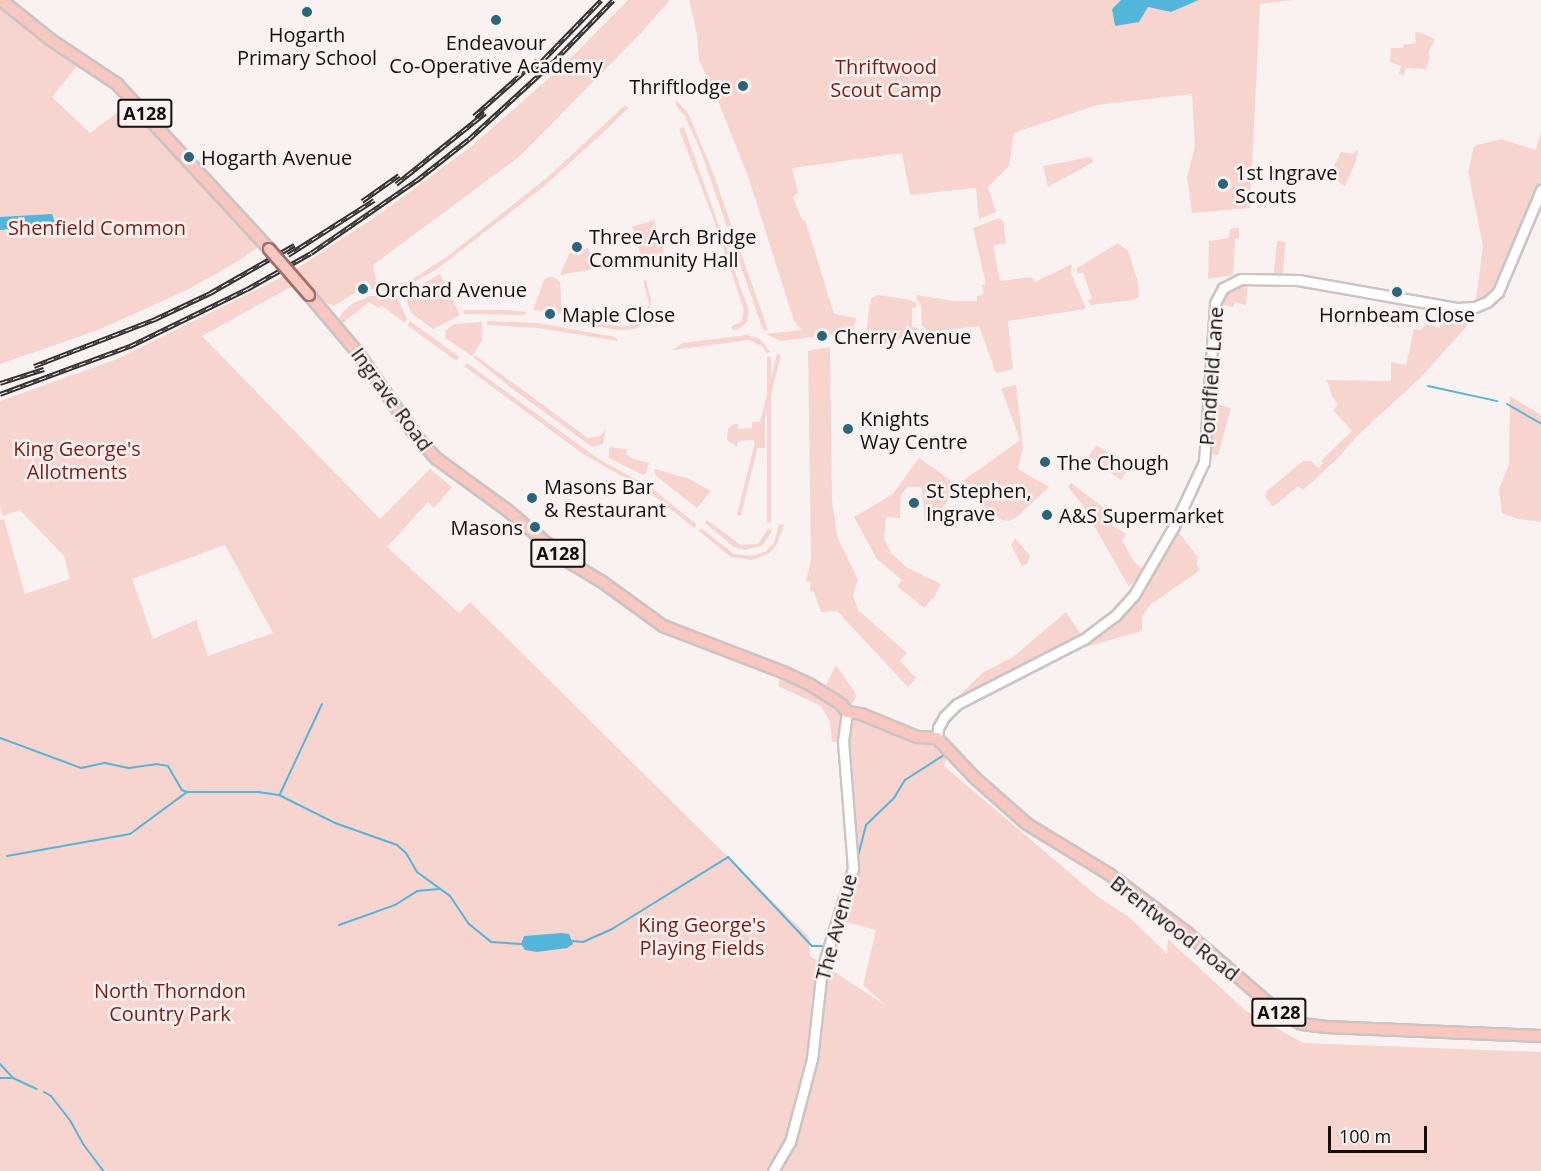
<!DOCTYPE html>
<style>
body{margin:0}
#map{position:relative;width:1541px;height:1171px;overflow:hidden;background:#faf2f1;font-family:"Open Sans",sans-serif}
div>[style]{position:absolute}
.green>*{inset:0;background:#f7d4ce;transform-origin:0 0}
.water>*{inset:0;background:#51b6da}
.stream>*{height:2px;margin:-1px;padding:0 1px;transform-origin:1px;border-radius:1px;background:#51b6da}
.roads{filter:drop-shadow(2px 0 #cbc4c3) drop-shadow(-2px 0 #cbc4c3) drop-shadow(0 2px #cbc4c3) drop-shadow(0 -2px #cbc4c3)}
.secondary>*{height:9px;margin:-4.5px;padding:0 4.5px;transform-origin:4.5px;border-radius:4.5px;background:#fff}
.primary>*{height:10px;margin:-5px;padding:0 5px;transform-origin:5px;border-radius:5px;background:#f8c7c0}
.rail>*{height:4.5px;margin-top:-2.25px;transform-origin:0;background:repeating-linear-gradient(90deg,#faf2f1 0 7px,#332f2f 0 14px);box-sizing:border-box;border-block:2px solid #332f2f}
.bridges{filter:drop-shadow(2px 0 #a56f67) drop-shadow(-2px 0 #a56f67) drop-shadow(0 2px #a56f67) drop-shadow(0 -2px #a56f67)}
.primary-bridge>*{height:10px;margin:-5px;padding:0 5px;transform-origin:5px;border-radius:5px;background:#f8c7c0}
.dots>*{width:16px;height:16px;translate:-50% -50%;box-sizing:border-box;border:3px solid #faf2f1;border-radius:50%}
span{translate:-50% -50%;white-space:nowrap;text-align:center;line-height:1.15;-webkit-text-stroke:5px #faf2f1;paint-order:stroke}
.shield-label span{padding:2px 4px;background:#faf2f1;border:2px solid;border-radius:4px;-webkit-text-stroke-width:0}
.shield-label{font-size:18px;color:#120f0f;font-weight:700}
.poi-label{font-size:20px;color:#120f0f}
.right{translate:-100% -50%;text-align:right}
.left{translate:0 -50%;text-align:left}
.park-label{font-size:20px;color:#801b14}
.street-label{font-size:20px;color:#120f0f}
.scale{position:absolute;left:1328px;top:1126px;width:99px;height:27px;box-sizing:border-box;border:3px solid #120f0f;border-top:0;padding-left:8px;font-size:18px;line-height:21px;white-space:nowrap;color:#120f0f;-webkit-text-stroke:4px #faf2f1;paint-order:stroke}
</style>
<div id="map">
<div class="green">
<div style="clip-path:polygon(0 0,82px 60px,52px 97px,90px 133px,133px 101px,263px 243px,240px 260px,187px 290px,98px 330px,0 364px)"></div>
<div style="clip-path:polygon(evenodd,628px 0,670px 0,640px 34px,520px 156px,373px 265px,378px 289px,361px 289px,334px 306px,325px 302px,317px 308px,298px 283px,202px 336px,380px 519px,430px 469px,452px 487px,434px 508px,428px 502px,387px 547px,459px 613px,470px 602px,809px 937px,810px 956px,885px 1005px,863px 985px,876px 930px,838px 920px,852px 859px,843px 741px,832px 742px,830px 722px,821px 706px,778px 686px,782px 671px,822px 693px,836px 665px,855px 692px,856px 696px,848px 712px,925px 737px,949px 752px,944px 766px,1097px 896px,1129px 917px,1167px 954px,1168px 939px,1246px 1011px,1303px 1043px,1541px 1052px,1541px 1171px,0 1171px,0 520px,4px 519px,25px 594px,70px 579px,64px 556px,20px 510px,3px 516px,0 505px,0 401px,117px 359px,290px 273px,381px 213px,472px 146px,568px 61px,628px 0,225px 545px,273px 633px,208px 656px,196px 620px,153px 639px,132px 579px,225px 545px)"></div>
<div style="clip-path:polygon(689px 0,1121px 0,1112px 9px,1115px 26px,1148px 7px,1171px 12px,1199px 0,1293px 0,1260px 4px,1250px 208px,1192px 213px,1187px 177px,1195px 146px,1192px 94px,1097px 105px,1014px 133px,1009px 166px,988px 187px,996px 212px,979px 219px,976px 188px,910px 195px,902px 153px,792px 168px,798px 192px,793px 197px,801px 217px,806px 223px,834px 314px,856px 318px,855px 324px,852px 332px,781px 341px,766px 334px,802px 330px,794px 321px,748px 176px,716px 96px,699px 60px,697px 34px)"></div>
<div style="clip-path:polygon(1418px 32px,1435px 39px,1428px 54px,1430px 56px,1426px 69px,1406px 68px,1404px 75px,1399px 74px,1401px 66px,1390px 62px,1391px 48px,1403px 48px,1404px 45px,1416px 43px,1415px 33px)"></div>
<div style="clip-path:polygon(676px 100px,688px 113px,712px 170px,768px 330px,764px 331px,762px 327px,701px 152px,685px 116px,676px 106px)"></div>
<div style="clip-path:polygon(625px 105px,628px 108px,607px 129px,542px 188px,437px 269px,404px 288px,383px 290px,383px 286px,408px 282px,448px 256px,548px 177px)"></div>
<div style="clip-path:polygon(684px 127px,749px 311px,747px 322px,739px 329px,732px 330px,732px 326px,741px 322px,744px 310px,712px 215px,679px 129px)"></div>
<div style="clip-path:polygon(1541px 130px,1541px 190px,1498px 292px,1475px 307px,1483px 246px,1468px 172px,1474px 146px,1501px 139px,1536px 150px)"></div>
<div style="clip-path:polygon(1358px 150px,1356px 161px,1345px 186px,1332px 178px,1337px 168px,1334px 166px,1341px 152px,1353px 154px)"></div>
<div style="clip-path:polygon(1091px 157px,1093px 162px,1048px 187px,1043px 166px)"></div>
<div style="clip-path:polygon(999px 218px,1003px 221px,1006px 243px,993px 246px,1000px 281px,1031px 277px,1035px 282px,1072px 264px,1071px 273px,1086px 309px,1008px 321px,1013px 369px,996px 373px,979px 326px,928px 332px,922px 325px,921px 305px,916px 298px,917px 295px,955px 301px,977px 301px,977px 296px,984px 294px,982px 285px,986px 284px,973px 228px)"></div>
<div style="left:654px;top:220px;width:44px;height:23px;rotate:73deg"></div>
<div style="clip-path:polygon(1239px 228px,1239px 238px,1235px 239px,1233px 275px,1208px 279px,1209px 241px,1229px 238px,1230px 229px)"></div>
<div style="left:1277px;top:241px;width:9px;height:32px;rotate:6deg"></div>
<div style="clip-path:polygon(1118px 243px,1128px 251px,1138px 282px,1139px 297px,1134px 300px,1091px 305px,1087px 300px,1092px 299px,1083px 272px,1077px 274px,1077px 268px)"></div>
<div style="clip-path:polygon(588px 248px,594px 269px,560px 275px,569px 254px)"></div>
<div style="clip-path:polygon(440px 274px,459px 313px,459px 316px,433px 329px,411px 313px,406px 298px,409px 292px)"></div>
<div style="clip-path:polygon(548px 277px,554px 277px,560px 282px,562px 314px,533px 310px,544px 280px)"></div>
<div style="clip-path:polygon(1248px 279px,1246px 305px,1235px 302px,1233px 307px,1215px 303px,1218px 293px)"></div>
<div style="clip-path:polygon(646px 280px,651px 299px,650px 309px,643px 323px,635px 329px,618px 330px,571px 322px,567px 318px,568px 313px,583px 312px,582px 319px,622px 327px,638px 324px,645px 315px,649px 304px,643px 281px)"></div>
<div style="clip-path:polygon(878px 295px,911px 300px,916px 303px,917px 307px,912px 308px,912px 327px,918px 328px,915px 335px,878px 345px,870px 342px,867px 328px,869px 308px,871px 298px)"></div>
<div style="clip-path:polygon(371px 296px,393px 296px,398px 299px,407px 319px,405px 323px,382px 306px,379px 308px,369px 302px,343px 323px,339px 318px,343px 312px,353px 303px)"></div>
<div style="clip-path:polygon(1434px 308px,1472px 312px,1466px 327px,1421px 377px,1357px 436px,1338px 458px,1303px 490px,1298px 486px,1273px 507px,1265px 497px,1267px 491px,1303px 461px,1311px 461px,1318px 468px,1323px 463px,1321px 461px,1352px 431px,1333px 410px,1338px 405px,1332px 396px,1327px 380px,1391px 381px,1391px 362px,1406px 365px,1414px 329px,1421px 330px,1426px 324px,1439px 328px,1442px 323px,1437px 320px)"></div>
<div style="clip-path:polygon(463px 310px,508px 310px,527px 312px,523px 315px,464px 314px)"></div>
<div style="left:410px;top:321px;width:61px;height:5px;rotate:36deg"></div>
<div style="clip-path:polygon(487px 321px,538px 323px,615px 337px,618px 341px,538px 328px,487px 325px)"></div>
<div style="clip-path:polygon(482px 322px,482px 340px,472px 356px,445px 338px,446px 330px,454px 324px)"></div>
<div style="clip-path:polygon(747px 335px,760px 339px,770px 352px,766px 353px,762px 346px,749px 340px,673px 350px,682px 343px)"></div>
<div style="clip-path:polygon(830px 347px,832px 501px,838px 539px,858px 580px,853px 595px,858px 610px,907px 653px,900px 661px,916px 678px,908px 687px,837px 611px,821px 612px,814px 592px,810px 591px,811px 582px,806px 581px,811px 559px,808px 351px)"></div>
<div style="left:777px;top:354px;width:4px;height:166px;rotate:14deg"></div>
<div style="clip-path:polygon(475px 355px,588px 438px,600px 436px,606px 430px,603px 444px,592px 447px,510px 387px,473px 357px)"></div>
<div style="left:767px;top:357px;width:4px;height:166px"></div>
<div style="clip-path:polygon(467px 363px,597px 458px,653px 489px,697px 525px,694px 528px,648px 491px,583px 454px,464px 366px)"></div>
<div style="clip-path:polygon(1016px 385px,1023px 447px,1018px 469px,1049px 487px,1017px 517px,1009px 521px,1002px 520px,957px 485px,945px 505px,925px 523px,922px 487px,907px 487px,901px 495px,900px 518px,886px 517px,884px 539px,892px 554px,906px 567px,941px 584px,934px 597px,924px 608px,897px 586px,902px 580px,877px 559px,854px 517px,893px 494px,919px 458px,957px 485px,1020px 440px,1001px 388px)"></div>
<div style="clip-path:polygon(1510px 396px,1541px 415px,1541px 522px,1518px 519px,1502px 513px,1499px 489px,1509px 464px)"></div>
<div style="clip-path:polygon(1209px 402px,1231px 408px,1218px 455px,1205px 453px)"></div>
<div style="clip-path:polygon(765px 421px,765px 448px,755px 448px,754px 440px,738px 441px,737px 447px,727px 440px,728px 429px,733px 424px,738px 424px,738px 429px,752px 428px,752px 422px)"></div>
<div style="left:1097px;top:445px;width:40px;height:14px;rotate:37deg"></div>
<div style="clip-path:polygon(609px 447px,627px 449px,626px 454px,633px 459px,649px 463px,646px 473px,643px 475px,609px 458px)"></div>
<div style="clip-path:polygon(654px 469px,687px 478px,711px 491px,697px 508px,656px 476px)"></div>
<div style="clip-path:polygon(1071px 483px,1108px 511px,1103px 519px,1126px 534px,1122px 540px,1134px 562px,1144px 570px,1129px 587px,1081px 503px,1068px 487px)"></div>
<div style="clip-path:polygon(707px 520px,741px 545px,758px 544px,768px 529px,772px 531px,762px 546px,744px 550px,734px 547px,705px 523px)"></div>
<div style="clip-path:polygon(779px 524px,784px 525px,776px 546px,768px 554px,752px 560px,731px 557px,699px 531px,701px 528px,734px 554px,751px 556px,765px 552px,774px 543px)"></div>
<div style="clip-path:polygon(1174px 526px,1198px 558px,1197px 565px,1200px 570px,1150px 605px,1142px 617px,1142px 631px,1086px 647px,1086px 638px,1115px 616px)"></div>
<div style="clip-path:polygon(1015px 538px,1030px 556px,1027px 564px,1022px 566px,1011px 545px)"></div>
<div style="clip-path:polygon(1066px 612px,1084px 639px,954px 701px,982px 673px,1013px 657px)"></div>
</div>
<div class="water">
<div style="clip-path:polygon(1121px 0,1199px 0,1171px 12px,1148px 7px,1139px 22px,1115px 26px,1112px 9px)"></div>
<div style="clip-path:polygon(52px 214px,56px 225px,0 230px,0 217px)"></div>
<div style="clip-path:polygon(561px 933px,569px 934px,573px 944px,567px 948px,537px 952px,525px 950px,521px 944px,524px 936px)"></div>
</div>
<div class="stream">
<div style="left:1428px;top:386px;width:71px;rotate:12.3deg"></div>
<div style="left:1507px;top:404px;width:39px;rotate:30deg"></div>
<div style="left:0;top:738px;width:86px;rotate:20.3deg"></div>
<div style="left:81px;top:768px;width:25px;rotate:-12deg"></div>
<div style="left:105px;top:763px;width:25px;rotate:12deg"></div>
<div style="left:129px;top:768px;width:27px;rotate:-8deg"></div>
<div style="left:156px;top:764px;width:12px;rotate:9deg"></div>
<div style="left:168px;top:766px;width:28px;rotate:60deg"></div>
<div style="left:182px;top:790px;width:5px;rotate:22deg"></div>
<div style="left:187px;top:792px;width:71px"></div>
<div style="left:258px;top:792px;width:21px;rotate:8deg"></div>
<div style="left:279px;top:795px;width:63px;rotate:26.6deg"></div>
<div style="left:335px;top:823px;width:66px;rotate:19.5deg"></div>
<div style="left:397px;top:845px;width:12px;rotate:42deg"></div>
<div style="left:406px;top:853px;width:22px;rotate:60deg"></div>
<div style="left:417px;top:872px;width:41px;rotate:36deg"></div>
<div style="left:450px;top:896px;width:34px;rotate:56deg"></div>
<div style="left:469px;top:924px;width:28px;rotate:39deg"></div>
<div style="left:491px;top:942px;width:30px;rotate:4deg"></div>
<div style="left:280px;top:794px;width:99px;rotate:-65deg"></div>
<div style="left:7px;top:856px;width:125px;rotate:-10.1deg"></div>
<div style="left:130px;top:834px;width:71px;rotate:-36.4deg"></div>
<div style="left:856px;top:864px;width:40px;rotate:-75.6deg"></div>
<div style="left:866px;top:825px;width:39px;rotate:-44deg"></div>
<div style="left:894px;top:798px;width:21px;rotate:-59deg"></div>
<div style="left:905px;top:780px;width:50px;rotate:-32.7deg"></div>
<div style="left:339px;top:925px;width:59px;rotate:-19.7deg"></div>
<div style="left:395px;top:905px;width:26px;rotate:-32deg"></div>
<div style="left:417px;top:891px;width:22px;rotate:-5deg"></div>
<div style="left:572px;top:941px;width:11px;rotate:5deg"></div>
<div style="left:583px;top:942px;width:32px;rotate:-24deg"></div>
<div style="left:612px;top:929px;width:137px;rotate:-31.8deg"></div>
<div style="left:728px;top:857px;width:122px;rotate:46.7deg"></div>
<div style="left:812px;top:946px;width:11px"></div>
<div style="left:835px;top:946px;width:39px;rotate:-75deg"></div>
<div style="left:0;top:1064px;width:19px;rotate:47deg"></div>
<div style="left:13px;top:1078px;width:26px;rotate:25deg"></div>
<div style="left:0;top:1078px;width:13px"></div>
<div style="left:44px;top:1092px;width:8px;rotate:30deg"></div>
<div style="left:51px;top:1096px;width:33px;rotate:52deg"></div>
<div style="left:71px;top:1122px;width:25px;rotate:61deg"></div>
<div style="left:83px;top:1144px;width:34px;rotate:53deg"></div>
</div>
<div class="roads">
<div class="secondary">
<div style="left:937px;top:738px;width:10px;rotate:-84deg"></div>
<div style="left:938px;top:728px;width:13px;rotate:-61deg"></div>
<div style="left:944px;top:717px;width:18px;rotate:-45deg"></div>
<div style="left:957px;top:704px;width:143px;rotate:-27.1deg"></div>
<div style="left:1084px;top:639px;width:39px;rotate:-37deg"></div>
<div style="left:1115px;top:616px;width:28px;rotate:-48deg"></div>
<div style="left:1134px;top:595px;width:80px;rotate:-59.9deg"></div>
<div style="left:1174px;top:526px;width:71px;rotate:-64.9deg"></div>
<div style="left:1204px;top:462px;width:159px;rotate:-86deg"></div>
<div style="left:1215px;top:303px;width:17px;rotate:-62deg"></div>
<div style="left:1223px;top:288px;width:20px;rotate:-27deg"></div>
<div style="left:1241px;top:279px;width:57px;rotate:1deg"></div>
<div style="left:1298px;top:280px;width:161px;rotate:10deg"></div>
<div style="left:1457px;top:308px;width:18px;rotate:-3deg"></div>
<div style="left:1475px;top:307px;width:13px;rotate:-23deg"></div>
<div style="left:1487px;top:302px;width:15px;rotate:-42deg"></div>
<div style="left:1498px;top:292px;width:111px;rotate:-67.1deg"></div>
<div style="left:773px;top:1171px;width:34px;rotate:-60deg"></div>
<div style="left:790px;top:1142px;width:86px;rotate:-75.2deg"></div>
<div style="left:812px;top:1059px;width:91px;rotate:-83.7deg"></div>
<div style="left:822px;top:969px;width:106px;rotate:-72.9deg"></div>
<div style="left:853px;top:868px;width:127px;rotate:-94.5deg"></div>
<div style="left:843px;top:741px;width:29px;rotate:-82deg"></div>
</div>
<div class="primary">
<div style="left:1px;top:0;width:64px;rotate:38.7deg"></div>
<div style="left:51px;top:40px;width:79px;rotate:33.7deg"></div>
<div style="left:117px;top:84px;width:224px;rotate:47.3deg"></div>
<div style="left:309px;top:295px;width:76px;rotate:49.8deg"></div>
<div style="left:358px;top:353px;width:101px;rotate:55.1deg"></div>
<div style="left:416px;top:436px;width:31px;rotate:48deg"></div>
<div style="left:437px;top:459px;width:87px;rotate:36.1deg"></div>
<div style="left:507px;top:510px;width:81px;rotate:40deg"></div>
<div style="left:569px;top:562px;width:37px;rotate:31deg"></div>
<div style="left:601px;top:581px;width:77px;rotate:36deg"></div>
<div style="left:663px;top:626px;width:129px;rotate:21deg"></div>
<div style="left:783px;top:672px;width:29px;rotate:25deg"></div>
<div style="left:809px;top:684px;width:39px;rotate:32deg"></div>
<div style="left:842px;top:705px;width:9px;rotate:54deg"></div>
<div style="left:847px;top:712px;width:14px;rotate:8deg"></div>
<div style="left:861px;top:714px;width:61px;rotate:22.3deg"></div>
<div style="left:917px;top:737px;width:20px;rotate:3deg"></div>
<div style="left:937px;top:738px;width:55px;rotate:46.5deg"></div>
<div style="left:975px;top:778px;width:69px;rotate:41.5deg"></div>
<div style="left:1027px;top:824px;width:96px;rotate:31.4deg"></div>
<div style="left:1109px;top:874px;width:96px;rotate:37deg"></div>
<div style="left:1186px;top:932px;width:125px;rotate:40.8deg"></div>
<div style="left:1281px;top:1014px;width:23px;rotate:25deg"></div>
<div style="left:1302px;top:1024px;width:23px;rotate:7deg"></div>
<div style="left:1325px;top:1027px;width:216px;rotate:2.4deg"></div>
</div>
</div>
<div class="rail">
<div style="left:534px;top:69px;width:96px;rotate:-45.8deg"></div>
<div style="left:474px;top:116px;width:84px;rotate:-41.6deg"></div>
<div style="left:396px;top:184px;width:114px;rotate:-38.6deg"></div>
<div style="left:362px;top:201px;width:45px;rotate:-35.1deg"></div>
<div style="left:288px;top:255px;width:102px;rotate:-32.6deg"></div>
<div style="left:34px;top:366px;width:130px;rotate:-21.2deg"></div>
<div style="left:155px;top:319px;width:61px;rotate:-25.3deg"></div>
<div style="left:210px;top:293px;width:97px;rotate:-29.7deg"></div>
<div style="left:0;top:383px;width:46px;rotate:-17.7deg"></div>
<div style="left:0;top:394px;width:139px;rotate:-20.3deg"></div>
<div style="left:130px;top:346px;width:130px;rotate:-26deg"></div>
<div style="left:247px;top:289px;width:73px;rotate:-29.4deg"></div>
<div style="left:311px;top:253px;width:129px;rotate:-34.6deg"></div>
<div style="left:417px;top:180px;width:66px;rotate:-38.3deg"></div>
<div style="left:469px;top:139px;width:114px;rotate:-42.5deg"></div>
<div style="left:553px;top:62px;width:86px;rotate:-45.9deg"></div>
</div>
<div class="bridges">
<div class="primary-bridge">
<div style="left:269px;top:249px;width:61px;rotate:49deg"></div>
</div>
</div>
<div class="dots">
<div style="left:307px;top:12px;background:#27667c"></div>
<div style="left:496px;top:20px;background:#27667c"></div>
<div style="left:743px;top:86px;background:#27667c"></div>
<div style="left:189px;top:157px;background:#27667c"></div>
<div style="left:1223px;top:184px;background:#27667c"></div>
<div style="left:577px;top:247px;background:#27667c"></div>
<div style="left:363px;top:289px;background:#27667c"></div>
<div style="left:1397px;top:292px;background:#27667c"></div>
<div style="left:550px;top:314px;background:#27667c"></div>
<div style="left:822px;top:336px;background:#27667c"></div>
<div style="left:848px;top:429px;background:#27667c"></div>
<div style="left:1045px;top:462px;background:#27667c"></div>
<div style="left:532px;top:498px;background:#27667c"></div>
<div style="left:914px;top:503px;background:#27667c"></div>
<div style="left:1047px;top:515px;background:#27667c"></div>
<div style="left:535px;top:527px;background:#27667c"></div>
</div>
<div class="shield-label">
<span style="left:145px;top:113px">A128</span>
<span style="left:558px;top:553px">A128</span>
<span style="left:1279px;top:1012px">A128</span>
</div>
<div class="poi-label">
<span style="left:307px;top:46px">Hogarth<br>Primary School</span>
<span style="left:496px;top:54px">Endeavour<br>Co-Operative Academy</span>
<span class="right" style="left:731px;top:86px">Thriftlodge</span>
<span class="left" style="left:201px;top:157px">Hogarth Avenue</span>
<span class="left" style="left:1235px;top:184px">1st Ingrave<br>Scouts</span>
<span class="left" style="left:589px;top:248px">Three Arch Bridge<br>Community Hall</span>
<span class="left" style="left:375px;top:289px">Orchard Avenue</span>
<span class="left" style="left:562px;top:314px">Maple Close</span>
<span style="left:1397px;top:314px">Hornbeam Close</span>
<span class="left" style="left:834px;top:336px">Cherry Avenue</span>
<span class="left" style="left:860px;top:430px">Knights<br>Way Centre</span>
<span class="left" style="left:1057px;top:462px">The Chough</span>
<span class="left" style="left:544px;top:498px">Masons Bar<br>&amp; Restaurant</span>
<span class="left" style="left:926px;top:502px">St Stephen,<br>Ingrave</span>
<span class="left" style="left:1059px;top:515px">A&amp;S Supermarket</span>
<span class="right" style="left:523px;top:527px">Masons</span>
</div>
<div class="park-label">
<span style="left:886px;top:78px">Thriftwood<br>Scout Camp</span>
<span style="left:97px;top:227px">Shenfield Common</span>
<span style="left:77px;top:460px">King George's<br>Allotments</span>
<span style="left:702px;top:936px">King George's<br>Playing Fields</span>
<span style="left:170px;top:1002px">North Thorndon<br>Country Park</span>
</div>
<div class="street-label">
<span style="left:1211px;top:376px;rotate:-86deg">Pondfield Lane</span>
<span style="left:392px;top:399px;rotate:54deg">Ingrave Road</span>
<span style="left:836px;top:927px;rotate:-75deg">The Avenue</span>
<span style="left:1175px;top:928px;rotate:38deg">Brentwood Road</span>
</div>
<div class="scale">100 m</div>
</div>
